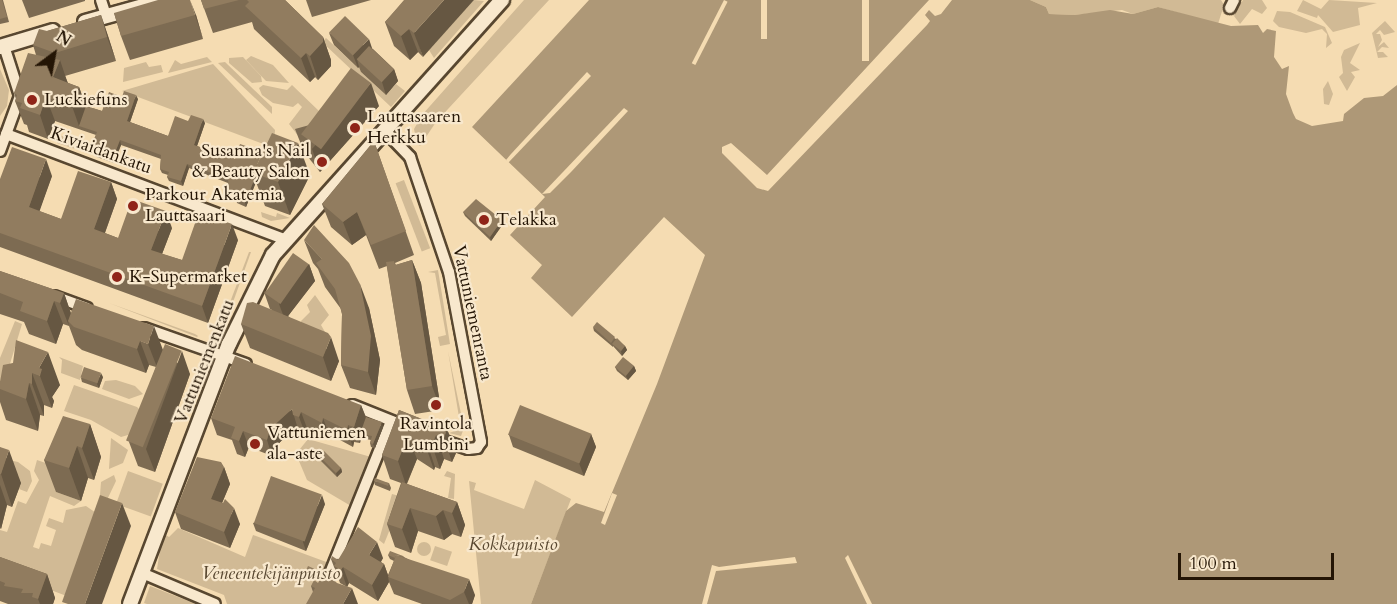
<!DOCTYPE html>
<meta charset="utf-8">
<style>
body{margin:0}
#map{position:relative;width:1397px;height:604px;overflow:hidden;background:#f5dcb2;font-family:Cardo,serif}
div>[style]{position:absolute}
.green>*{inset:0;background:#d1ba95;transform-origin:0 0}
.round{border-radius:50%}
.water>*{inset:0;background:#ae9877}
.pier>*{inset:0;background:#f5dcb2;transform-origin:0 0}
.roads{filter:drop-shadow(2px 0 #584730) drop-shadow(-2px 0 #584730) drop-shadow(0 2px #584730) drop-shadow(0 -2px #584730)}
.minor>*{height:10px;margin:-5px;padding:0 5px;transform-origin:5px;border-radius:5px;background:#f8e8cd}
.tertiary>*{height:14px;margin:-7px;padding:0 7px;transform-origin:7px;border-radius:7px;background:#f8e8cd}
.wall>*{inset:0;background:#7d6b52}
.shaded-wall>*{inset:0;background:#665742}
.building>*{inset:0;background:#917c5f;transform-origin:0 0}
.dots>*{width:16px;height:16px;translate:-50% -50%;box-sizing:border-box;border:3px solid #f8e8cd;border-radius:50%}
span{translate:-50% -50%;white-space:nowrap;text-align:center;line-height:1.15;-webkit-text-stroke:4.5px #f8e8cd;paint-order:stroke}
.poi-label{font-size:18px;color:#241505}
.left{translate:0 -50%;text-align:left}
.right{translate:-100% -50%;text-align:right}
.street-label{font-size:18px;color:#241505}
.park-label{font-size:18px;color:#584730;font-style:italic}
.north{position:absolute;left:24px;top:24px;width:60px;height:60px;-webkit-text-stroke:4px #f8e8cd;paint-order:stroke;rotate:32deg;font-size:16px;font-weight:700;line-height:24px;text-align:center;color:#241505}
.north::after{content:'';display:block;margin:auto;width:21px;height:27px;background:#241505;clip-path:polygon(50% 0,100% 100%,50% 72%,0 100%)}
.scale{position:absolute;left:1178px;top:553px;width:156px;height:27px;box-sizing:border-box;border:3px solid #241505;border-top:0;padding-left:8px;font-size:18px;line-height:21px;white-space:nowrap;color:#241505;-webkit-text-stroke:4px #f8e8cd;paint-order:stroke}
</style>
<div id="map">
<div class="green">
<div style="clip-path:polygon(474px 0,484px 1px,434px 58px,429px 50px)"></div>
<div style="clip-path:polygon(524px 0,549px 0,436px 122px,420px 146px,417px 144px,414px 129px,422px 115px)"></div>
<div style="clip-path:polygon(1030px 0,1221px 0,1224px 5px,1218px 24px,1158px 7px,1133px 14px,1122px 10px,1075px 15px,1049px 14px,1046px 7px)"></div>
<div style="clip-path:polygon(1243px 0,1262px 0,1267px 8px,1262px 14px,1252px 9px,1240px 24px,1234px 16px)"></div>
<div style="clip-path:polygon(1303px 0,1321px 9px,1329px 0,1377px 3px,1358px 8px,1360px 25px,1333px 32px,1318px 15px,1317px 18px,1297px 11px)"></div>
<div style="clip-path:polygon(1277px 11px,1290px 12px,1325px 27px,1332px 43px,1326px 48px,1327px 34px,1322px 29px,1306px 33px,1279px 27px,1273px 21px)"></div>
<div style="clip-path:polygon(1385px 21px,1395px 32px,1384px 35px,1380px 30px,1376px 34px,1380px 34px,1382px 40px,1378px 47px,1384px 42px,1389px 48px,1382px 47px,1377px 52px,1383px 52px,1388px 57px,1378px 58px,1372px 33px)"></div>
<div style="clip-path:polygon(326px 38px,358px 68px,361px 65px,361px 72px,386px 95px,396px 84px,405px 91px,391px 107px,322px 42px)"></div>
<div style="clip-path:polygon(1360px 43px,1350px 63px,1360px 70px,1351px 72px,1355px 77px,1347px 91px,1339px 77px,1343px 73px,1341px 57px,1344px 50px)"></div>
<div style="clip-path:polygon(251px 56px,273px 65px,289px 83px,266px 81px,246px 60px)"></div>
<div style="clip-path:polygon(207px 57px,212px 62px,168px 73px,175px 60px,181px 64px)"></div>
<div style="clip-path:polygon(243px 57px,261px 76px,262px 82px,252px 83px,229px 63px,229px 58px)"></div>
<div style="clip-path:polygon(146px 62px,149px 67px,161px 65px,163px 72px,123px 82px,124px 68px)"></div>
<div style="clip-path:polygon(225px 62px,272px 107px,272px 114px,218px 63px)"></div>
<div style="clip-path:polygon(213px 64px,275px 130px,274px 148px,122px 91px)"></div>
<div style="clip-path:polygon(0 69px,9px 90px,7px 106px,0 116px)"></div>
<div style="clip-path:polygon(1328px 81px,1333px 94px,1329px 105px,1324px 104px,1323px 89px)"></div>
<div style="clip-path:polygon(263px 85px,287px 90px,292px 85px,320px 112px,299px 137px,289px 124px,302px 107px,298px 103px,293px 107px,273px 103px,262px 95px,259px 88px)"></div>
<div style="clip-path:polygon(59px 135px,77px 141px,72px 144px,75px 149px,57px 143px)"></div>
<div style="left:404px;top:180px;width:73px;height:9px;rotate:69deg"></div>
<div style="clip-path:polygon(261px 212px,276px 217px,277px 213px,290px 218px,271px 221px,262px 217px)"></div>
<div style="clip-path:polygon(251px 252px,232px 305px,229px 305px,249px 252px)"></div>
<div style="clip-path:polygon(438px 270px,450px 344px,440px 346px,438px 337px,446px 335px,435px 273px,428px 272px)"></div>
<div style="clip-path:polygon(315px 295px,329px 315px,321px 325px,325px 332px,303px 335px,301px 321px,310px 312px,307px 305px)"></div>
<div style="clip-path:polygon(109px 303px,195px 334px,198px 336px,197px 337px)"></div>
<div style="clip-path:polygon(15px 321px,22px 324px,0 397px,0 358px)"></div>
<div style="clip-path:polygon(448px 351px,464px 428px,461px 436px,449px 433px,461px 429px)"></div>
<div style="clip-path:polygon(59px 357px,83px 366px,80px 380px,61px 373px,62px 360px)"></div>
<div style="clip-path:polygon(116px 380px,135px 386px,143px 394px,129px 399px,102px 389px,105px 381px)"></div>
<div style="clip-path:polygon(74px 385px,137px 407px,143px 413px,135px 433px,121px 437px,91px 420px,64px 411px)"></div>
<div style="clip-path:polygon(111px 438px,128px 450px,123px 463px,109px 469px)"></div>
<div style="clip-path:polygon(308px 439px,371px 457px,351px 506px,307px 480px,296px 454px)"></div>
<div style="clip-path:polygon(0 458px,18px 462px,30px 471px,32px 481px,27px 492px,19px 489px,21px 483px)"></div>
<div style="clip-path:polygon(37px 460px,63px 469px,56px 492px,81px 501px,74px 506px,50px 496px,33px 547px,39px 549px,41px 543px,51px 546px,56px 530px,46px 526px,49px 518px,63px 523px,66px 510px,86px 506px,99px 515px,72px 598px,0 571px,0 530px,7px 532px,18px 501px,26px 504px,39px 480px,34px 471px)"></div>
<div style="left:128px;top:471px;width:37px;height:35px;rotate:20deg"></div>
<div style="clip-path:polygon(447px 471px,455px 474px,454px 499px,448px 498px,451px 478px,444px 476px)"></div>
<div style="clip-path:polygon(114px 475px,116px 481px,106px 502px,100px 495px,101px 482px)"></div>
<div style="clip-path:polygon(535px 480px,571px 499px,531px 604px,481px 604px,469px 481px,476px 483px,474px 490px,524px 509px)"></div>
<div style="clip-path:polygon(392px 494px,403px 497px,384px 544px,379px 540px)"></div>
<div style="clip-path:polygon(178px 528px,245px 557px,253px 535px,329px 563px,318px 580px,323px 582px,314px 604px,227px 604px,224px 595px,157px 569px,162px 537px,164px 534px,169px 537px)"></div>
<div class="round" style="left:417px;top:542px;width:14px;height:14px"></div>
<div style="left:435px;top:546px;width:18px;height:15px;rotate:19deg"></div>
<div style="clip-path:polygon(150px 586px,196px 604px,147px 604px,144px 603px)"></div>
</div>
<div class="water">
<div style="clip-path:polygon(589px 0,929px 0,767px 175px,731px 143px,722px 147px,722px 153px,757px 188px,768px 191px,927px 25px,930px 21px,925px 15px,929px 10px,935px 16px,941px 14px,952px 0,1030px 0,1046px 7px,1049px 14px,1075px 15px,1110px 10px,1133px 14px,1158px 7px,1231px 26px,1258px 25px,1263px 33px,1267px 29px,1276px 31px,1274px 57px,1282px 69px,1289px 66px,1286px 94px,1293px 113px,1296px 119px,1312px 126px,1343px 121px,1344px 114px,1364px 98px,1383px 96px,1397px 85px,1397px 604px,531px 604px,566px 511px,576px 503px,604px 512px,657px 384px,705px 255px,664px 217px,572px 317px,531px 278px,542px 265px,510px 235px,545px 197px,472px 127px)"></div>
</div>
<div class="pier">
<div style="left:724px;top:0;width:4px;height:71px;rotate:27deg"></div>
<div style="left:761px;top:0;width:6px;height:39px"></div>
<div style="left:862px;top:0;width:7px;height:61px"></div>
<div style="clip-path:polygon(587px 72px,591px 76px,508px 163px,506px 160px,511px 154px)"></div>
<div style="clip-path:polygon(624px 108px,628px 111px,571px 172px,550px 193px,542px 194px)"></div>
<div style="clip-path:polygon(612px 493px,617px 495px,605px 525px,601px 523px)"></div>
<div style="clip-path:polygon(848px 555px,872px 604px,867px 604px,845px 558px)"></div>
<div style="clip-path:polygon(795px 557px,797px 563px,716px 571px,707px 604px,702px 604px,712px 565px,719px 567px)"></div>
</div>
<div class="roads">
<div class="minor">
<div style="left:101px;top:0;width:16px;rotate:72deg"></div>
<div style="left:1230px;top:8px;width:9px;rotate:-63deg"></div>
<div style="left:386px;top:132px;width:35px;rotate:46deg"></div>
<div style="left:410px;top:157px;width:121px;rotate:71.3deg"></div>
<div style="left:449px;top:272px;width:173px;rotate:79.3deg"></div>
<div style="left:481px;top:442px;width:7px;rotate:124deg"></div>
<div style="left:477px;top:448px;width:9px;rotate:174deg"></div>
<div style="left:468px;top:449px;width:31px;rotate:-161deg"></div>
<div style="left:6px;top:134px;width:297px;rotate:20.7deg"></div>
<div style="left:0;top:151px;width:59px;rotate:-70deg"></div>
<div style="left:20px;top:96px;width:52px;rotate:-107.7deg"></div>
<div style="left:54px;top:296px;width:35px;rotate:20deg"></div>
<div style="left:144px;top:328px;width:108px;rotate:19.4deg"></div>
<div style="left:352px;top:405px;width:59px;rotate:21.8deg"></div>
<div style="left:142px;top:573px;width:79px;rotate:23deg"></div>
<div style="left:328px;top:578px;width:169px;rotate:-68.1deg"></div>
</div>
<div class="tertiary">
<div style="left:85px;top:22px;width:83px;rotate:-15.4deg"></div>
<div style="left:0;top:47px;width:55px;rotate:-16.8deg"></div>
<div style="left:130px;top:604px;width:278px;rotate:-69.2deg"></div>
<div style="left:229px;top:344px;width:99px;rotate:-63.7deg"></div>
<div style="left:273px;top:255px;width:343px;rotate:-48.1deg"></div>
</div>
</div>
<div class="wall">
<div style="clip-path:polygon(0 0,3px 0,9px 22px,0 24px)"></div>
<div style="clip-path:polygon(22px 0,85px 0,85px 1px,29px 18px)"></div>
<div style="clip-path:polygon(201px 0,285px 0,323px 37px,331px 60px,331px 66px,318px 80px,315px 77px,310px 82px,254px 29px,252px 22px,213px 33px)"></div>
<div style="clip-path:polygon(306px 0,371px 0,312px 17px)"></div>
<div style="clip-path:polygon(405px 0,423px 57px,418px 52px,410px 60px,394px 46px,385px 22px)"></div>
<div style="clip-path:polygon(114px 13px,196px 15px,203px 39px,130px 60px,121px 36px)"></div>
<div style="clip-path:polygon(101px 15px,109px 39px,116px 61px,65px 76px,68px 83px,79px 87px,86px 106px,102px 111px,122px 97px,138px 99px,130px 122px,168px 136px,188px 121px,205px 123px,197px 146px,235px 159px,310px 175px,290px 215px,265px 206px,256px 182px,246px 207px,237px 203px,236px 199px,237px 196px,230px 194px,228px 183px,189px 168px,183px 186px,169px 181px,167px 177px,168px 175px,162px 173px,160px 169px,161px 159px,121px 145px,114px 163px,97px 157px,95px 152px,97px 149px,94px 148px,92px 144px,96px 135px,55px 121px,48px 139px,29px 132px,27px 125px,24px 124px,15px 101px,16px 99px,14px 93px,36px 55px,33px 45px,47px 31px)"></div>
<div style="clip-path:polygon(329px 33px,373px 49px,394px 69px,398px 81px,386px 95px,361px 72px,359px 67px,358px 68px,334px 45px)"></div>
<div style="clip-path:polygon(379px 106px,320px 172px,304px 152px,295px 129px)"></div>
<div style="clip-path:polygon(374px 141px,414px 255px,395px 263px,396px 265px,412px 260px,421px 283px,441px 410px,415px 414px,407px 390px,387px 266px,379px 269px,366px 235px,352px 245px,331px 227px,322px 204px)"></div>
<div style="clip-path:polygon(52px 176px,39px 211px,61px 219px,111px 182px,117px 199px,105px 233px,118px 238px,172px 228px,162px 254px,182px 260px,238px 240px,208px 323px,0 247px,0 179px)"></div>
<div style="clip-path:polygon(463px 212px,503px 224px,491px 241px,465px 216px)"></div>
<div style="clip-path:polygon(304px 240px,369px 308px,380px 360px,376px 395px,350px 388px,341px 365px,342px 314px,341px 309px,325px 287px,318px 269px,313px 263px)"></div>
<div style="clip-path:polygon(309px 264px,315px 281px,288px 316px,339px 361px,331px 381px,250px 348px,241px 324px,272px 310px,270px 309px,264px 292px)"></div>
<div style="clip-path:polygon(0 271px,64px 293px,71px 313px,163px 350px,190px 374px,155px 472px,138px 466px,129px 442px,156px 367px,149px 365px,146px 373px,82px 350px,76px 345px,69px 326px,63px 324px,56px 344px,29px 334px,24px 322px,0 314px)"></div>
<div style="clip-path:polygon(593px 327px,616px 339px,625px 346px,627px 350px,622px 356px,613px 346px,613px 347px,594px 331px)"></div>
<div style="clip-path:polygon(13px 363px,60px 385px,52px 397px,54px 401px,52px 408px,44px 405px,44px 416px,40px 415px,38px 431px,6px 420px,0 402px,0 382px)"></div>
<div style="clip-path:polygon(634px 366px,636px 371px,628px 380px,617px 371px,615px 367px)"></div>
<div style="clip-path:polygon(103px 377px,99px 388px,82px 382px,81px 378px)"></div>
<div style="clip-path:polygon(361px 405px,366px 417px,383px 427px,375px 448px,371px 447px,370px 443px,371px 440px,361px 438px,360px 443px,354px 442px,353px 447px,329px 434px,328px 439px,307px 428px,305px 433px,299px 431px,297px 426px,276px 446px,272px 456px,249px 447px,245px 457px,237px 454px,232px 440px,217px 435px,211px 418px)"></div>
<div style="clip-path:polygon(399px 410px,447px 429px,456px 453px,452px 462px,444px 459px,440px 469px,435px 467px,434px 470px,417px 459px,407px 484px,457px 502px,465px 525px,461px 537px,452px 534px,444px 540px,418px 531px,411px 553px,395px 547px,387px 524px,401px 483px,390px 479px,382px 455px)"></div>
<div style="clip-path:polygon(90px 424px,101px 457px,94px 480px,88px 478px,81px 501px,56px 492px,44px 460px)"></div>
<div style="clip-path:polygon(591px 434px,596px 447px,584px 476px,513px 447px,509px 435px)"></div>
<div style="clip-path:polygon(0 447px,21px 483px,12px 507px,7px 505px,1px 529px,0 528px)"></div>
<div style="clip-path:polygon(319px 456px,341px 468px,342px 472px,337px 477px,320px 460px)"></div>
<div style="clip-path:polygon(224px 467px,230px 484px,222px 503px,240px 524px,230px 548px,181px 529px,175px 512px)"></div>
<div style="clip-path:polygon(374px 481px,389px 483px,391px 488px,390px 491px,375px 485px)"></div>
<div style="clip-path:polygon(325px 504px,306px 551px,256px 531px,253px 523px)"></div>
<div style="clip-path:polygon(388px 555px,403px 556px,404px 557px,475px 595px,472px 604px,422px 604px,394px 594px,389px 582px,378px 601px,349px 583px,347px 587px,313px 592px,311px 586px,318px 583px,347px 587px,340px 583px,331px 559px,383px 558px,381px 562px,384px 564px,388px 575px,394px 561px,390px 559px)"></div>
<div style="clip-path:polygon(0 557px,47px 574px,55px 598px,53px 604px,8px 604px,0 601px)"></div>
<div style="clip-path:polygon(305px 573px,316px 573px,313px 580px,307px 577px)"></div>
</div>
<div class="shaded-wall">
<div style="clip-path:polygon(190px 0,196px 15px,203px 39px)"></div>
<div style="clip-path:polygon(444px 0,474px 0,423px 57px,414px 33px)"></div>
<div style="clip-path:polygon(101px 15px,109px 39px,116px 61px,107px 37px)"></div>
<div style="clip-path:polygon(409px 29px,418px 52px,410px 60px,401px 36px)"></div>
<div style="clip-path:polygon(323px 37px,331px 60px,331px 66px,318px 80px,310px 56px)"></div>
<div style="clip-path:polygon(369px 39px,373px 51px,357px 59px,359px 67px,358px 68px,353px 55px)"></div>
<div style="clip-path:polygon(306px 53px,315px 77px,310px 82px,301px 58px)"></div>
<div style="clip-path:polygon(60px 60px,68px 84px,53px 77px)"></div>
<div style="clip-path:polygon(394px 69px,398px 81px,386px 95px,382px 82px)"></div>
<div style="clip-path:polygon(371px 83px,379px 106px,320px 172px,312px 149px)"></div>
<div style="clip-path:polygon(79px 87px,87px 110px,79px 126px,72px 106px)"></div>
<div style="clip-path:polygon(136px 95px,138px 99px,129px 125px,127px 121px)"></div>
<div style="clip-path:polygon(46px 97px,55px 121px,48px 139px,40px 115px)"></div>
<div style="clip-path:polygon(203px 119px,205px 123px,196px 149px,194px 145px)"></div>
<div style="clip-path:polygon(120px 140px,121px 145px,114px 163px,113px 158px)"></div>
<div style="clip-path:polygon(298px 143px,310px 175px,290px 215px,278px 182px)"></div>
<div style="clip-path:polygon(46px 159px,52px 176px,35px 224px,29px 207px)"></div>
<div style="clip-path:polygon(187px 164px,189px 168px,183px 186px,181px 181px)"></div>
<div style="clip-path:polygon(255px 178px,256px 182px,246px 207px,245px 202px)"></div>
<div style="clip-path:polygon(111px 182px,117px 199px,100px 246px,94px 229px)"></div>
<div style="clip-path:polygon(166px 211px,172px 228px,157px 267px,151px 250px)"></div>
<div style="clip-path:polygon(357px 212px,366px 235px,352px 245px,343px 222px)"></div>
<div style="clip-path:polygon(502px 220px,503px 224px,491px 241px,490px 237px)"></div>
<div style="clip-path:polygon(232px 224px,238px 240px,208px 323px,202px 306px)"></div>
<div style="clip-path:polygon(412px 260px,421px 283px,441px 410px,432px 386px)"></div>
<div style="clip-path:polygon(309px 264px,315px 281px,285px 320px,279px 304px)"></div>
<div style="clip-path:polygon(360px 284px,369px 308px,380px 360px,376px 395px,368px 372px)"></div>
<div style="clip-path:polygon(64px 293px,72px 317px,68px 321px,69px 326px,60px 303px)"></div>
<div style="clip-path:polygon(54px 301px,63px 324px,56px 344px,47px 321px)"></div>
<div style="clip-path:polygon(154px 326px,163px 350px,157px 367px,148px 344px)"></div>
<div style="clip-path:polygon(331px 337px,339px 361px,331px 381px,323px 357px)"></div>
<div style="clip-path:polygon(140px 341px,149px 365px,146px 373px,137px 349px)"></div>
<div style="clip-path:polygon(625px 346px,627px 350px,622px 356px,621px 351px)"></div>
<div style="clip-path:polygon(182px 351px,190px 374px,155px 472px,146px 449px)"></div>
<div style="clip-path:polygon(48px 352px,60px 385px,52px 397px,54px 401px,52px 408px,40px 376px,39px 368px)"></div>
<div style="clip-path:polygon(634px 366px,636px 371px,628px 380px,626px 376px)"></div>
<div style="clip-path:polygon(32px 373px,44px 405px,44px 416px,32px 384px)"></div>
<div style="clip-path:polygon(101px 373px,103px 377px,99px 388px,97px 384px)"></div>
<div style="clip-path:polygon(29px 383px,40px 415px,38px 431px,26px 399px)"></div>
<div style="clip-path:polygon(361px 405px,367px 421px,360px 434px,361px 438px,360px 443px,354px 427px)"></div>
<div style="clip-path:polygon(292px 409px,297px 426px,276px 446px,272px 456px,267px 440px,270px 429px)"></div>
<div style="clip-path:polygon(301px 412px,307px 428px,305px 433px,299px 417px)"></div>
<div style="clip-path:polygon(323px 418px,329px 434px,328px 439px,322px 423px)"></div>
<div style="clip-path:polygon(382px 422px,383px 427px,375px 448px,373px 444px)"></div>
<div style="clip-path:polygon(90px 424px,101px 457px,94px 480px,82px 448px)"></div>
<div style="clip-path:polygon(348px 425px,354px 442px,353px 447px,347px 430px)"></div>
<div style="clip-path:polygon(447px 429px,456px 453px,452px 462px,444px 438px)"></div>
<div style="clip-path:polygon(243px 431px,249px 447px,245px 457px,239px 441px)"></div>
<div style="clip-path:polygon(591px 434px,596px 447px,584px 476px,579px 463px)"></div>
<div style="clip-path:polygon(436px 435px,444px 459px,440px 469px,432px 445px)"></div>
<div style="clip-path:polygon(408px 436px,417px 459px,406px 485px,398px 461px)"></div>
<div style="clip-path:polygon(427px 443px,435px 467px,434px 470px,426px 447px)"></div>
<div style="clip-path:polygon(77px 446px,88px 478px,81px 501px,69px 468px)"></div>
<div style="clip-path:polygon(9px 450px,21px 483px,12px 507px,1px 474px)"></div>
<div style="clip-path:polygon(224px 467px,230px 484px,217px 515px,211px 499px)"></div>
<div style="clip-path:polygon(341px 468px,342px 472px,337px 477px,336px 473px)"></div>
<div style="clip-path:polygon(0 485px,7px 505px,1px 529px,0 525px)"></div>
<div style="clip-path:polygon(322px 495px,325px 504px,306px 551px,303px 542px)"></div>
<div style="clip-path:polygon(457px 502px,465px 525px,461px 537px,452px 513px)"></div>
<div style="clip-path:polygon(122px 503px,131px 526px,102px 604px,85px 604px)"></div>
<div style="clip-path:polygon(234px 508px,240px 524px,230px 548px,224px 532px)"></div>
<div style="clip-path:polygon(410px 508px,418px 531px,411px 553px,402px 529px)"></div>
<div style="clip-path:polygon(443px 510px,452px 534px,444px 540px,436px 516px)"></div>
<div style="clip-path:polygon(377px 542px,383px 558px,375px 571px,369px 555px)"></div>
<div style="clip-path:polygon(384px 564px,389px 578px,388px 577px,389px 582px,378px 601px,372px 585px)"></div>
<div style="clip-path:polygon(343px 567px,349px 583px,347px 587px,341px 570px)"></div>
<div style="clip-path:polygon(315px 569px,316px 573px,313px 580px,312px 576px)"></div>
<div style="clip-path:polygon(47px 574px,55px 598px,53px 604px,40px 604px,38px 599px)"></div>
<div style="clip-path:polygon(469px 579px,475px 595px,472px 604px,469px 604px,464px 592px)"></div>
<div style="clip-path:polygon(352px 588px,358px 604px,343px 604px)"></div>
</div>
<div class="building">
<div style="clip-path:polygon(0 0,2px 0,7px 17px,0 19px)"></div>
<div style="clip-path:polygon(158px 0,190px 0,195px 15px,121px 36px,114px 13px)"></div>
<div style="clip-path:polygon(201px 0,239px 0,204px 9px)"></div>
<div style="clip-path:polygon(247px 0,285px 0,323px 37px,323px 42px,310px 56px,306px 53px,301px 58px,245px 6px,249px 2px)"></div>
<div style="clip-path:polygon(404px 0,444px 0,414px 33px,409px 29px,401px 36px,385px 22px)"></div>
<div style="clip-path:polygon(101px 15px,107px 37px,55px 53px,33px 45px,39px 29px,47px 31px)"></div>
<div style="left:345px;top:16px;width:33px;height:23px;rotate:44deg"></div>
<div style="left:369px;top:46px;width:34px;height:18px;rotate:43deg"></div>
<div style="clip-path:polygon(28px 53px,60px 60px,53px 77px,79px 87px,72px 106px,46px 97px,40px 115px,20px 108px,22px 103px,15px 101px,17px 95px,14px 93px)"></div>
<div style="left:351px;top:68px;width:25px;height:83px;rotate:37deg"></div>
<div style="clip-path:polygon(124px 91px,136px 95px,127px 121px,168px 136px,175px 116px,188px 121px,191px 115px,203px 119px,194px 145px,235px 159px,240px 144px,263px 152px,253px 173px,255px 178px,245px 202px,236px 199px,238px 193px,229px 190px,228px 179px,187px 164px,181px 181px,167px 177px,169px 172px,160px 169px,161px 155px,120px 140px,113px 158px,95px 152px,98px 146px,92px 144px,97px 132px,79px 126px,86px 106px,102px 111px,109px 92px,122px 97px)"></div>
<div style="clip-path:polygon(272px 133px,298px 143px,278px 182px,253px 173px)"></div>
<div style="clip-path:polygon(374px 141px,406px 231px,371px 245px,357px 212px,343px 222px,322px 204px)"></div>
<div style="clip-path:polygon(12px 147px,46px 159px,29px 207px,61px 219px,78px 171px,111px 182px,94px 229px,118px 238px,132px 199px,166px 211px,151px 250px,182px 260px,199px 212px,232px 224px,202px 306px,0 233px,0 179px)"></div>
<div style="clip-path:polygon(476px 199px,502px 220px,490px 237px,463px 212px)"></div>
<div style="clip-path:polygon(314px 225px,349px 263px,360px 284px,371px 336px,368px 372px,341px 365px,342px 314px,335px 289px,316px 263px,322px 259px,304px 240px)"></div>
<div style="left:293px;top:253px;width:19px;height:49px;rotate:35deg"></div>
<div style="clip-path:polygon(412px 260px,432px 386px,407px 390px,386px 262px,394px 261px,395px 265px)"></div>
<div style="clip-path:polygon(0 271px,64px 293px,60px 303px,54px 301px,47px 321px,20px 311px,23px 302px,0 293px)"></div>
<div style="clip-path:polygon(76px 299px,154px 326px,148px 344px,140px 341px,137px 349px,74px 327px,68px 321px)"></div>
<div style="clip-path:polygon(253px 302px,328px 333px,331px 337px,323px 357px,241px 324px,247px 303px)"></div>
<div style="clip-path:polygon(597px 322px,615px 337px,611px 343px,593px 327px)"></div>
<div style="clip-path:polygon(617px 338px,625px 346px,621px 351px,612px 344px)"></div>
<div style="clip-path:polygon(16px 340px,48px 352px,39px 368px,42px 369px,40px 376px,32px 373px,32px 384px,29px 383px,26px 399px,0 389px,0 382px,3px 365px,13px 363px)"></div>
<div style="left:165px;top:344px;width:18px;height:104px;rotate:22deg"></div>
<div style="clip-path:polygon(235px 356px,361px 405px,354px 427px,348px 425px,347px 430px,323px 418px,322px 423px,301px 412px,299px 417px,293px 415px,292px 409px,270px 429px,267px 440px,243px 431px,239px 441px,231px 438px,235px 427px,211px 418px)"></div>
<div style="left:623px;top:357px;width:14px;height:13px;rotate:39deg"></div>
<div style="left:84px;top:367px;width:18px;height:11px;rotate:19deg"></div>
<div style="left:520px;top:405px;width:77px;height:32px;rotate:22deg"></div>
<div style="clip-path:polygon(399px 410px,447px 429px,444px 438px,436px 435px,432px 445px,427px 443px,426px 447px,408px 436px,398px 461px,382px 455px)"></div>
<div style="clip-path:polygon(63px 416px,90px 424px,82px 448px,77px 446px,69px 468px,44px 460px)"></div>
<div style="clip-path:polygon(366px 417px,382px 422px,373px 444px,370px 443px,372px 436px,360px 434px)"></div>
<div style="clip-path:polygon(0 447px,9px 450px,1px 474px,0 474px)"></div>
<div style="left:324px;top:451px;width:24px;height:7px;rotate:45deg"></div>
<div style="clip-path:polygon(197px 457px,221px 462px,224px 467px,211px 499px,223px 503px,225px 499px,234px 508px,224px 532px,175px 512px)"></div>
<div style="left:271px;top:476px;width:54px;height:50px;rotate:20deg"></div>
<div style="left:375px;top:478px;width:15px;height:3px;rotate:20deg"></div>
<div style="clip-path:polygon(402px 482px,457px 502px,452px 513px,443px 510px,436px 516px,410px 508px,402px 529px,387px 524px)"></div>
<div style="clip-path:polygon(100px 495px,122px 503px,85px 604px,68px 604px,62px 602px)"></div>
<div style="clip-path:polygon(358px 527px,377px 542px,369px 555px,384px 564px,372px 585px,343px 567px,341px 570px,334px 566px,336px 563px,331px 559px,332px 556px,338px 560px)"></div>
<div style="clip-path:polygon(390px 551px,403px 556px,403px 557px,396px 555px,395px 558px,388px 555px)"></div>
<div style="clip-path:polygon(396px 555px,469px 579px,464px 592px,450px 600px,388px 577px)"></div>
<div style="clip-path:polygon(0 557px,47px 574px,38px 599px,32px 597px,33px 593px,21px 593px,23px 589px,4px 586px,5px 583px,0 581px)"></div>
<div style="left:308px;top:566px;width:8px;height:8px;rotate:23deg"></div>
<div style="clip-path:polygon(325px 571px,337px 583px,352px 588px,343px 604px,306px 604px,315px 588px,311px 586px,314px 580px,318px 583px)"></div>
</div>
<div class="dots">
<div style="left:32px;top:100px;background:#8f2418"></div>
<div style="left:355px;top:128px;background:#8f2418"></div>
<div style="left:322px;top:162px;background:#8f2418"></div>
<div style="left:133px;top:206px;background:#8f2418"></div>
<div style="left:484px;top:220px;background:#8f2418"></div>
<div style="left:117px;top:277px;background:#8f2418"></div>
<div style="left:436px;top:405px;background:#8f2418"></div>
<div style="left:255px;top:444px;background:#8f2418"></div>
</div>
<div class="poi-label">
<span class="left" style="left:44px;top:100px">Luckiefuns</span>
<span class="left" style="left:367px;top:128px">Lauttasaaren<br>Herkku</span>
<span class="right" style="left:310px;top:162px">Susanna's Nail<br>&amp; Beauty Salon</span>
<span class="left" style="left:145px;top:206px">Parkour Akatemia<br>Lauttasaari</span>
<span class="left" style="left:496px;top:220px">Telakka</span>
<span class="left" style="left:129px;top:277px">K-Supermarket</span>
<span style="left:436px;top:435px">Ravintola<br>Lumbini</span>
<span class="left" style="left:267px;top:444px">Vattuniemen<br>ala-aste</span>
</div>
<div class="street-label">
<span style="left:101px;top:151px;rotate:20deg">Kiviaidankatu</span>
<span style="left:472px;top:313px;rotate:78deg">Vattuniemenranta</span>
<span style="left:205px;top:362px;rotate:-68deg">Vattuniemenkatu</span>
</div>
<div class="park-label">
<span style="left:513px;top:545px">Kokkapuisto</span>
<span style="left:271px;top:574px">Veneentekijänpuisto</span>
</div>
<div class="north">N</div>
<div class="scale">100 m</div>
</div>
